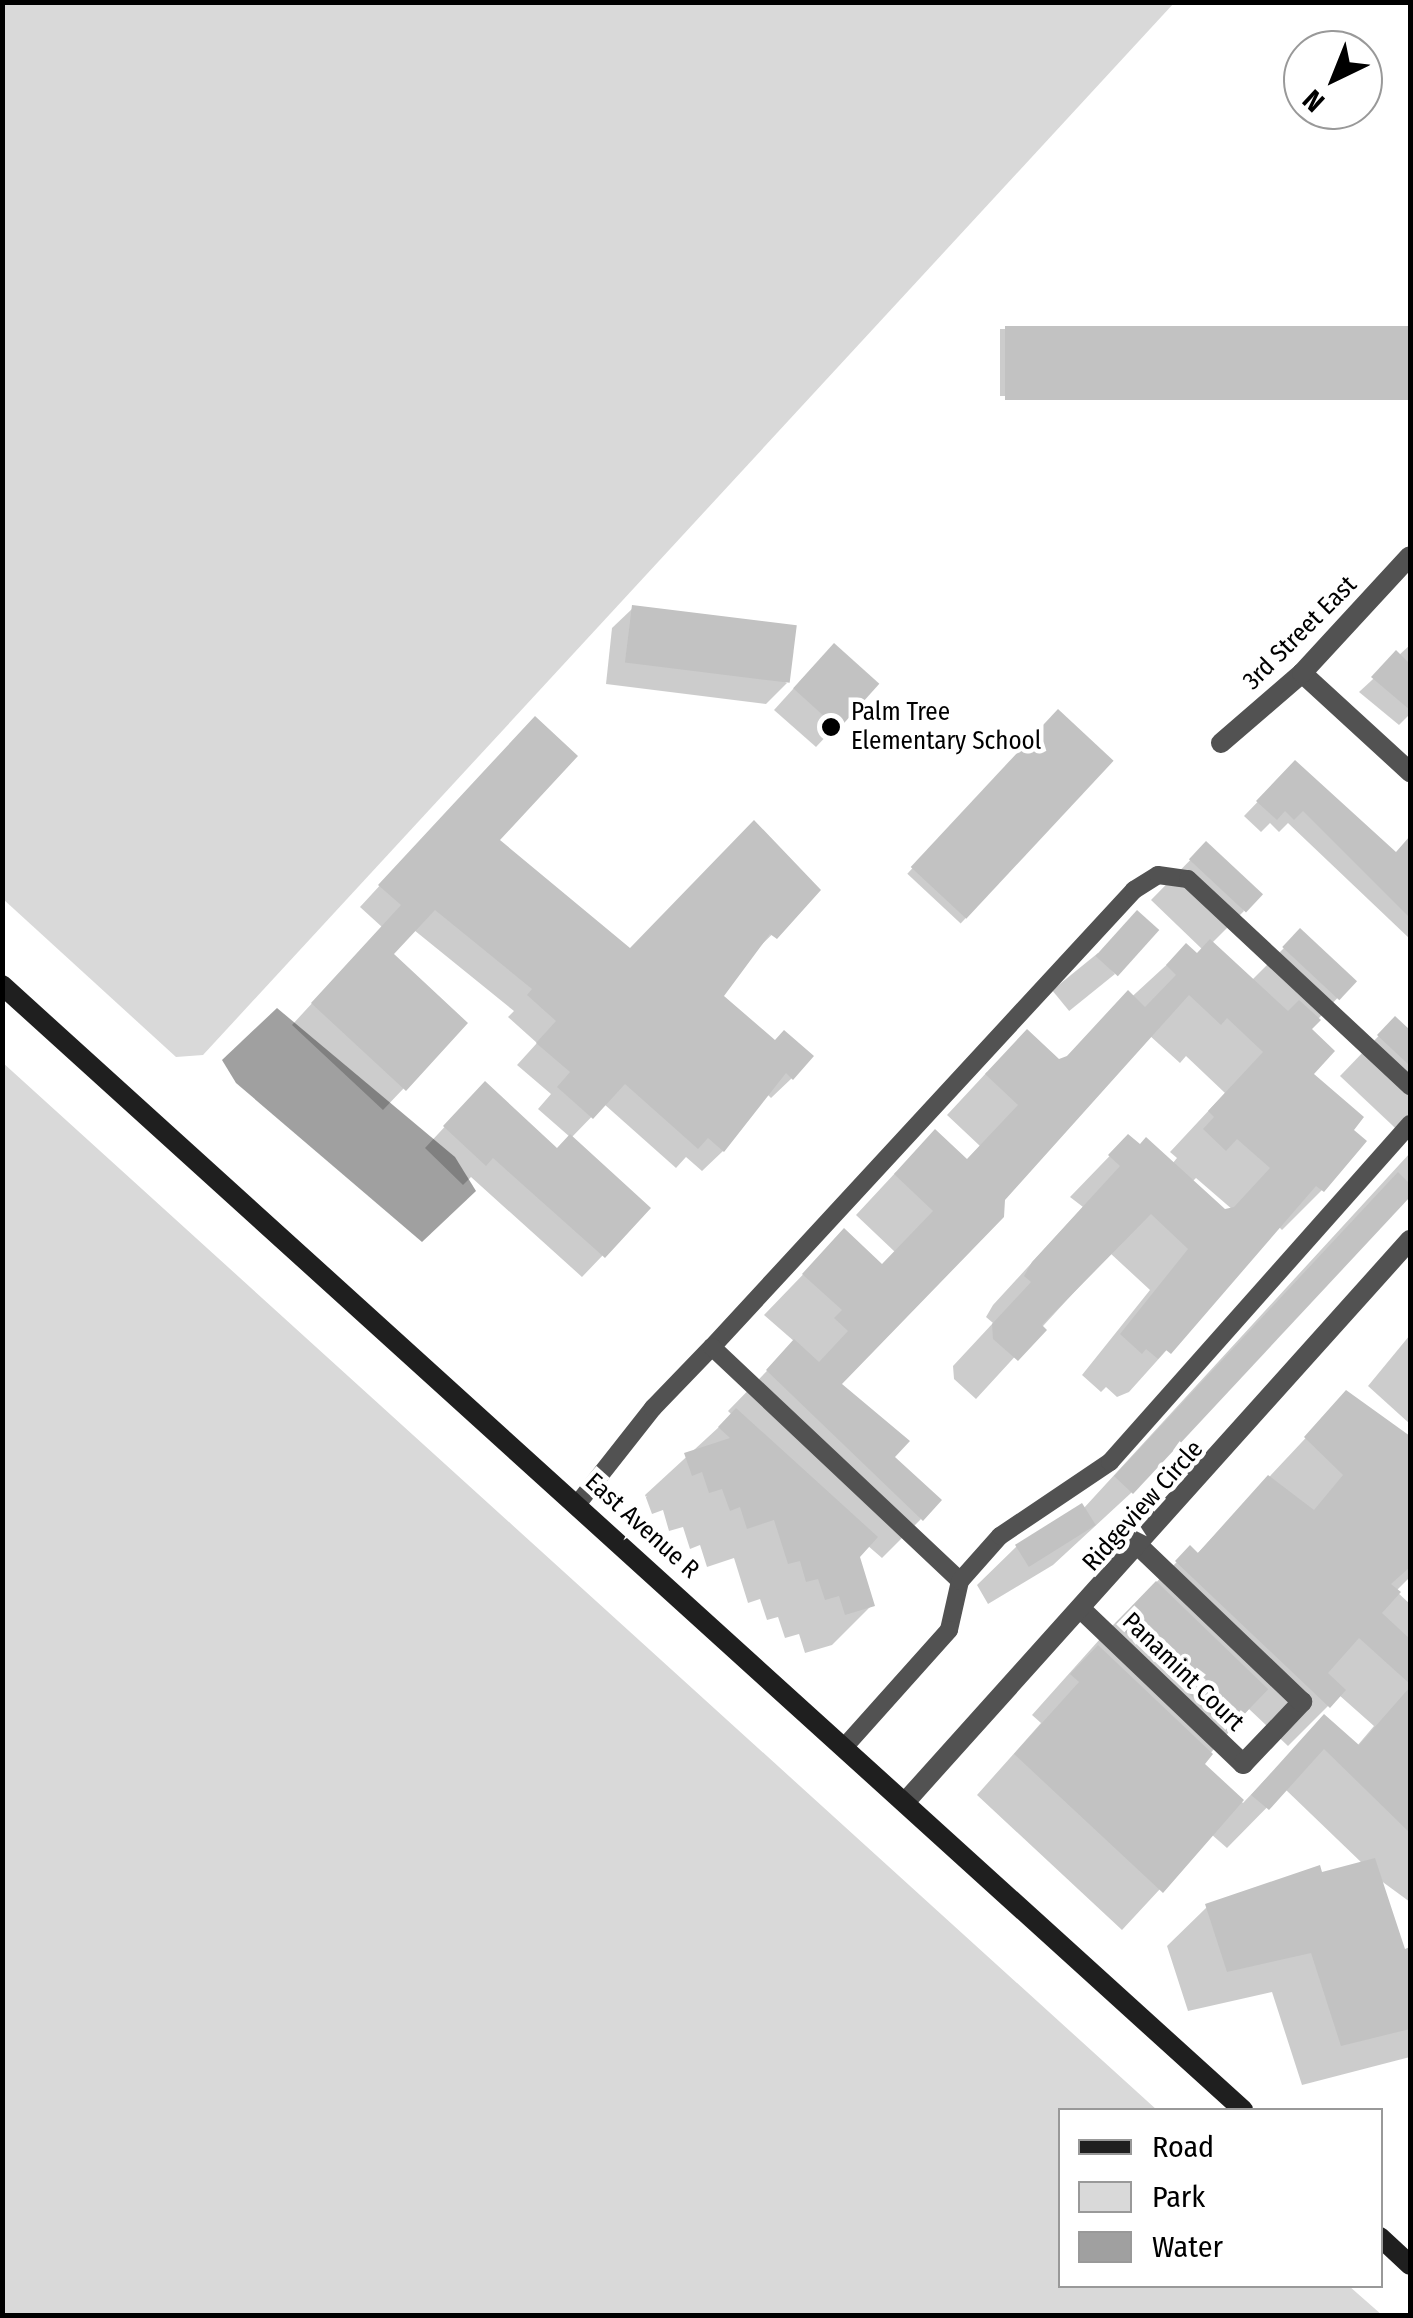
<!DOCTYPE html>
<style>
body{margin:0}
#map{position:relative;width:1413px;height:2318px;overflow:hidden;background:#fff;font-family:"Fira Sans Condensed",sans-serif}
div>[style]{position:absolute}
.green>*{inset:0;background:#d9d9d9}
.water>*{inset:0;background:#a0a0a0}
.shadow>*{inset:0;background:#0003;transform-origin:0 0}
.building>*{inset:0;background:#c2c2c2;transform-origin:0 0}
.lane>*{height:18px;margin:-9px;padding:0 9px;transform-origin:9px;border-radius:9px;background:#525252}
.street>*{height:20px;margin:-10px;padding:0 10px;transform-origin:10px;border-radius:10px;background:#525252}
.secondary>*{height:20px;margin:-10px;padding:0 10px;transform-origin:10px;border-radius:10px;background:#1f1f1f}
.dots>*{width:28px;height:28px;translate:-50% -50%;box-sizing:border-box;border:5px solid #fff;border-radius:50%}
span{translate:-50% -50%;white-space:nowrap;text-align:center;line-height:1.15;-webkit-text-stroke:9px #fff;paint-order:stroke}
.street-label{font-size:25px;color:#000}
.poi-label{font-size:25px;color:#000}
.left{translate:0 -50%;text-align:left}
.frame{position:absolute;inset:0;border:5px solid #000;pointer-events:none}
.legend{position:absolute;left:1058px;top:2108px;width:325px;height:180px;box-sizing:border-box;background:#fff;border:2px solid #999;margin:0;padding:12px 18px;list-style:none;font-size:30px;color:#000}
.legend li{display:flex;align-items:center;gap:20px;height:50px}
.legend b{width:50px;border:2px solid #999}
.north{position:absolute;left:1283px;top:30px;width:100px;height:100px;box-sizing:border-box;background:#fff;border:2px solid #999;border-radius:50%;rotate:223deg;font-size:28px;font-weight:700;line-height:40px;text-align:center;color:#000}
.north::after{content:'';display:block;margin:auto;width:35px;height:45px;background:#000;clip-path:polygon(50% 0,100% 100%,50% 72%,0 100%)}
</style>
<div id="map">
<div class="green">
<div style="clip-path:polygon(2px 3px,3px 2px,1174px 3px,203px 1055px,176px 1057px,3px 899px)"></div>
<div style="clip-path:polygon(2px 1062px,1157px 2110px,1060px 2110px,1060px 2286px,1349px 2286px,1382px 2315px,3px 2315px)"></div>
</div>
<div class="water">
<div style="clip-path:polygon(277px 1008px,455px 1157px,476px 1191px,422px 1242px,236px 1083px,222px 1060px)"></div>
</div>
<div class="shadow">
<div style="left:1410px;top:329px;width:67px;height:410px;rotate:90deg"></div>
<div style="clip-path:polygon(633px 608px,787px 683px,766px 704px,606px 684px,612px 628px)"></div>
<div style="clip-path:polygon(1410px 645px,1410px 714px,1399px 725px,1359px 692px)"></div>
<div style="clip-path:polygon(813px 667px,875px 684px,816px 747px,774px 710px)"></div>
<div style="left:1058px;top:712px;width:73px;height:221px;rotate:43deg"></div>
<div style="clip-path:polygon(514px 740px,496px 840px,630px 951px,754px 823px,818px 890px,751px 955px,721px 997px,792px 1078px,771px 1098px,767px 1094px,723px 1151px,702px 1171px,686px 1157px,676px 1168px,604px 1104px,571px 1138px,648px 1208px,582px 1277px,471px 1177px,463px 1185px,425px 1148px,465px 1105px,556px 1151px,570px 1137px,538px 1109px,551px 1094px,517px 1065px,537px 1043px,508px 1017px,514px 1011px,414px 930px,390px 954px,465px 1024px,383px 1110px,292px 1025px,382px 927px,360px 907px)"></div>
<div style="clip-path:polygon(1295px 763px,1396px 855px,1403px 847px,1410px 854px,1410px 939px,1288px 823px,1279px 832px,1270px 823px,1261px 832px,1244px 816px)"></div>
<div style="clip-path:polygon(evenodd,1206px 844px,1244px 911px,1211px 944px,1251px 981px,1300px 932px,1353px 981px,1309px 1029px,1322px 1190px,1282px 1230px,1278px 1226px,1129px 1392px,1117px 1397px,1106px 1387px,1101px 1392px,1082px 1375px,1150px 1290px,1110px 1253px,976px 1399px,954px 1379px,953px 1366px,993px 1323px,986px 1317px,993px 1305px,1083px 1207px,1070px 1197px,1128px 1137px,1172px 1164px,1177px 1158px,1170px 1152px,1225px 1093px,1186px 1056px,1180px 1063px,1149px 1035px,838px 1384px,892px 1457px,921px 1519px,882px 1558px,867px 1545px,857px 1556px,872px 1605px,832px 1645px,805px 1653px,799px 1634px,785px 1638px,778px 1617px,767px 1620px,760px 1599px,748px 1603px,734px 1558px,707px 1567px,700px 1545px,690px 1549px,683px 1527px,669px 1531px,663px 1510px,652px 1514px,645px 1495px,732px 1415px,728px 1411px,795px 1342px,764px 1315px,844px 1232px,881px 1267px,895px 1252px,856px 1215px,896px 1172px,966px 1161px,980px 1146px,947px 1115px,987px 1072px,1063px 1060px,1186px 947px,1197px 956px,1203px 950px,1151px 900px,1206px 844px,1196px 1178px,1233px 1210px,1224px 1212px,1192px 1182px,1196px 1178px)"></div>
<div style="left:1098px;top:953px;width:27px;height:59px;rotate:51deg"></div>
<div style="clip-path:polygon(1395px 1019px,1410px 1034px,1410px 1142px,1340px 1076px)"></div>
<div style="clip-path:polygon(1410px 1153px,1410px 1193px,1131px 1493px,1053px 1565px,988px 1604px,977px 1585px,1017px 1546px,1083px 1509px)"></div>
<div style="clip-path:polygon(1410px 1335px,1410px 1424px,1368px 1386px)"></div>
<div style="clip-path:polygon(evenodd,1347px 1394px,1410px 1442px,1410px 1577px,1396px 1591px,1410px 1604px,1410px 1902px,1380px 1880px,1403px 1952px,1410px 1950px,1410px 2057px,1302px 2085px,1272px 1992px,1188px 2011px,1167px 1946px,1207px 1907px,1363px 1864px,1285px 1789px,1227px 1848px,1211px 1834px,1122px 1930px,977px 1795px,1041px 1723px,1032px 1715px,1108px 1630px,1190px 1549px,1196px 1555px,1347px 1394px,1339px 1695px,1374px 1726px,1357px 1746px,1325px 1717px,1243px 1803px,1201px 1764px,1249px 1709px,1288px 1746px,1339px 1695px)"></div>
</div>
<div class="building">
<div style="left:1410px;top:326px;width:74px;height:405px;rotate:90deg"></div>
<div style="left:632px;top:605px;width:166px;height:58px;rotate:7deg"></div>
<div style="left:834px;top:643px;width:61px;height:61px;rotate:42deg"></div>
<div style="clip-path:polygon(1396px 650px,1410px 664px,1410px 710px,1371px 677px)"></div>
<div style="left:1058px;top:709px;width:76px;height:216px;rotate:43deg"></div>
<div style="clip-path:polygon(535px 716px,578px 756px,500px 840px,630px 948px,754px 820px,821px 890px,777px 939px,770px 934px,724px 996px,775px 1040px,784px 1030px,814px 1056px,793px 1080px,786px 1073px,724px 1152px,708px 1138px,698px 1149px,625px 1084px,593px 1119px,557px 1087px,570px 1072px,536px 1043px,556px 1021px,527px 995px,532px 989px,435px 910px,394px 954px,468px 1023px,406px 1091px,311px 1003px,401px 905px,378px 885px)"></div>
<div style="clip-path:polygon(1295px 760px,1396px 852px,1410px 836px,1410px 918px,1303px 811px,1294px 820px,1285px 811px,1277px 820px,1256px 801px)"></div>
<div style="left:1206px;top:841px;width:78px;height:25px;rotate:43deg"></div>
<div style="left:1137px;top:910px;width:30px;height:62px;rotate:42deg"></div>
<div style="left:1300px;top:928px;width:78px;height:26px;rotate:43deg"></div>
<div style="clip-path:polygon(1210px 939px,1288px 1011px,1299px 1000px,1321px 1020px,1312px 1029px,1335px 1051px,1314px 1074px,1364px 1117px,1354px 1130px,1367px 1141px,1324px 1192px,1316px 1186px,1171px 1354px,1166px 1350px,1158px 1359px,1146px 1349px,1142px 1354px,1120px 1334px,1188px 1249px,1151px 1214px,1042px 1325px,1047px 1330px,1018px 1361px,993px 1339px,992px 1324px,1031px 1282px,1024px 1276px,1032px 1262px,1120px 1166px,1108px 1155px,1128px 1134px,1140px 1144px,1146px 1137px,1225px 1209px,1234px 1207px,1270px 1168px,1237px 1139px,1226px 1151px,1203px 1129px,1214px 1117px,1208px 1111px,1263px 1052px,1227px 1018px,1221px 1025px,1189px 995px,1005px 1200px,1004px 1217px,842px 1384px,910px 1441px,895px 1457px,942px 1500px,923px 1521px,766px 1370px,794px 1339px,819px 1362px,848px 1331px,834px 1318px,842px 1310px,802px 1274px,844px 1228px,882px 1264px,933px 1211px,894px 1174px,935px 1129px,967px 1159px,1018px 1105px,985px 1074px,1027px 1029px,1059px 1059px,1067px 1056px,1128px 990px,1145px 1007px,1176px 975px,1166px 965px,1186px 943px,1197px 953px)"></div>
<div style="clip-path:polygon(1395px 1016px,1410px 1030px,1410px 1066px,1377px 1035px)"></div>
<div style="clip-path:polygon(485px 1081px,557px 1148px,570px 1134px,651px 1208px,605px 1258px,493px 1158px,486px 1166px,443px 1126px)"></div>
<div style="clip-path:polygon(1398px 1172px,1410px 1184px,1410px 1197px,1133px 1494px,1114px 1476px)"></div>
<div style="clip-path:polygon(1346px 1390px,1410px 1436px,1410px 1567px,1391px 1584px,1401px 1592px,1382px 1613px,1410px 1639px,1410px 1684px,1359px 1638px,1328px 1673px,1346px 1690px,1330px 1708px,1175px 1561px,1190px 1545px,1198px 1553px,1268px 1475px,1314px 1510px,1343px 1475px,1304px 1437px)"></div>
<div style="clip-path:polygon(736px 1408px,878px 1537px,860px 1557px,875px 1606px,845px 1615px,839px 1596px,825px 1600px,818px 1579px,806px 1582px,800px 1561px,788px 1564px,774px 1520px,747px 1529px,740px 1507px,730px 1511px,722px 1489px,709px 1493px,702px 1472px,692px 1476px,684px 1453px,730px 1438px,718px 1427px)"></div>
<div style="left:1082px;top:1503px;width:26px;height:79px;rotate:58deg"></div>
<div style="left:1156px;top:1581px;width:156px;height:58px;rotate:44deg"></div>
<div style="clip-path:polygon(1098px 1645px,1213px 1754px,1205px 1764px,1244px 1800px,1163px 1893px,1014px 1754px,1079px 1682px,1070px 1674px)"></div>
<div style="clip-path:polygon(1410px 1687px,1410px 1833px,1324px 1749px,1269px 1810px,1251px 1795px,1324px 1714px,1359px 1745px)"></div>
<div style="clip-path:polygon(1375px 1858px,1405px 1949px,1410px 1947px,1410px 2029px,1341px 2046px,1311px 1953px,1227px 1972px,1205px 1904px,1320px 1865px,1322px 1872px)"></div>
</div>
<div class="lane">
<div style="left:712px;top:1347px;width:622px;rotate:-47.28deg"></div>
<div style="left:1134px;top:890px;width:28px;rotate:-32deg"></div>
<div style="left:1158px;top:875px;width:30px;rotate:8deg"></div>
<div style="left:1188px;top:879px;width:304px;rotate:43deg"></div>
<div style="left:579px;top:1502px;width:120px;rotate:-51.8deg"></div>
<div style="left:653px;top:1408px;width:85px;rotate:-46deg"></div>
<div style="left:712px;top:1347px;width:341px;rotate:43.3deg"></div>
<div style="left:960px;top:1581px;width:50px;rotate:102.7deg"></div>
<div style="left:949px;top:1630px;width:154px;rotate:131.8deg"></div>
<div style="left:960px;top:1581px;width:60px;rotate:-48.4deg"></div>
<div style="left:1000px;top:1536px;width:133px;rotate:-33.9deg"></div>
<div style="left:1110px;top:1462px;width:452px;rotate:-48.4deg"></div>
</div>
<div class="street">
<div style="left:1302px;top:673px;width:147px;rotate:42.5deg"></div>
<div style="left:1221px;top:743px;width:107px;rotate:-40.8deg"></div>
<div style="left:1302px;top:673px;width:159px;rotate:-47.3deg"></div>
<div style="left:1082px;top:1610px;width:223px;rotate:43.7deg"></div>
<div style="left:1243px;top:1764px;width:86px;rotate:-46.4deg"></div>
<div style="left:1302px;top:1702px;width:224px;rotate:-136.3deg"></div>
<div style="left:907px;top:1800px;width:753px;rotate:-48.07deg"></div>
</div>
<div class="secondary">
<div style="left:2px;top:985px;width:1675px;rotate:42.19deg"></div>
<div style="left:1380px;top:2237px;width:41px;rotate:43deg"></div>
</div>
<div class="dots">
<div style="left:831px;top:727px;background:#000"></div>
</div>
<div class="street-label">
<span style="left:1300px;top:633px;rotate:-45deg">3rd Street East</span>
<span style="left:1143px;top:1506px;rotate:-48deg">Ridgeview Circle</span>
<span style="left:642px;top:1526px;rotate:42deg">East Avenue R</span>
<span style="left:1183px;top:1672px;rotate:44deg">Panamint Court</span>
</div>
<div class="poi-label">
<span class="left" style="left:851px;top:727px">Palm Tree<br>Elementary School</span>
</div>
<div class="frame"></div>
<ul class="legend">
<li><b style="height:12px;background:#1f1f1f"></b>Road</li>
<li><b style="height:28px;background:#d9d9d9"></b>Park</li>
<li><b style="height:28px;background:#a0a0a0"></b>Water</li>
</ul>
<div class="north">N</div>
</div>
